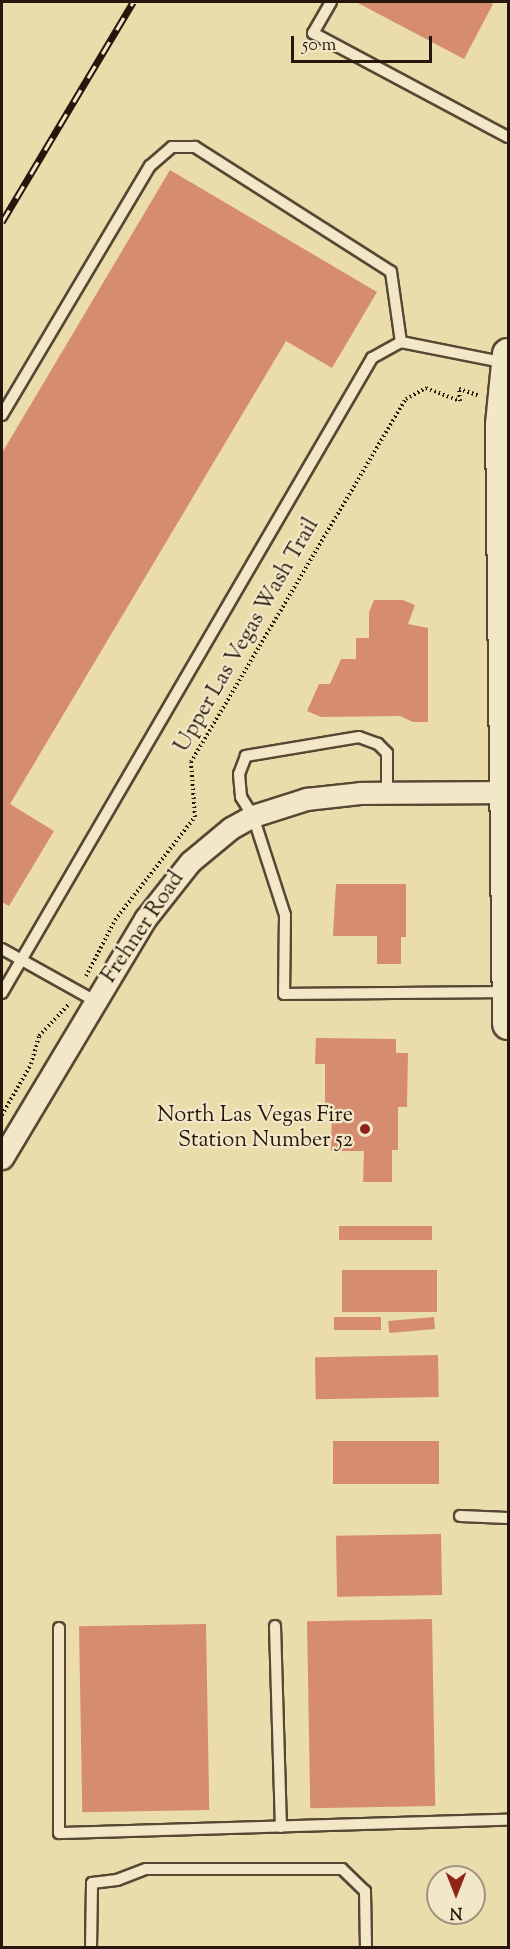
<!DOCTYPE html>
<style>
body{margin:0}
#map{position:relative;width:510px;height:1949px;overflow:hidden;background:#ebdcab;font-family:"Sorts Mill Goudy",serif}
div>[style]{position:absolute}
.building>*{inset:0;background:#d68c6e;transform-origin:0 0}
.path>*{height:4px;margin-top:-2px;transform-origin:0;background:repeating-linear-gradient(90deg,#26160c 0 1.5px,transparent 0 4.5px)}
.roads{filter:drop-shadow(2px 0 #574834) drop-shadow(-2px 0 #574834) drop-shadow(0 2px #574834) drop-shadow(0 -2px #574834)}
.lane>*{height:10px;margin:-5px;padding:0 5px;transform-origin:5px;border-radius:5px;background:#f2e8c8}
.street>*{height:21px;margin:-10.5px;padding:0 10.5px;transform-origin:10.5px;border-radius:10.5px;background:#f2e8c8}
.secondary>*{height:30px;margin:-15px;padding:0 15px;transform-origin:15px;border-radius:15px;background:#f2e8c8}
.rail>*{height:7px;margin-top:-3.5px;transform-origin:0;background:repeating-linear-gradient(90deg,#f2e8c8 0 14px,#26160c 0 28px);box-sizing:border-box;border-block:2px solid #26160c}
.dots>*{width:16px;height:16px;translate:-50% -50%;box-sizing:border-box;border:3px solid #f2e8c8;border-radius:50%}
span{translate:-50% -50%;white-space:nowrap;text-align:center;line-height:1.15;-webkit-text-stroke:4.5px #f2e8c8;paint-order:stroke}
.street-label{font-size:22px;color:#26160c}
.poi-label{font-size:22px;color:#26160c}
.right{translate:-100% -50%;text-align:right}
.frame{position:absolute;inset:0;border:3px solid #26160c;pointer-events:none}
.north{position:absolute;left:426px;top:1865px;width:60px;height:60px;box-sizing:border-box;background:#f2e8c8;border:2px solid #a0947d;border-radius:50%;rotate:180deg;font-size:16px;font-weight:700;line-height:24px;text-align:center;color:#26160c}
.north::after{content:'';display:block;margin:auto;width:21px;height:27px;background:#8f2418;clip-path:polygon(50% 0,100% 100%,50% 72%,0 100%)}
.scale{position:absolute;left:291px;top:36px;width:141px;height:27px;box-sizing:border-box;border:3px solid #26160c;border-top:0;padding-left:8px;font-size:18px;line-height:21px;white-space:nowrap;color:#26160c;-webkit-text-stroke:4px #f2e8c8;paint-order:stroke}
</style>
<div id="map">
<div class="building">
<div style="clip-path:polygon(356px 2px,489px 2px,493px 4px,464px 59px)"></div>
<div style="clip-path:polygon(170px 170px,377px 292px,332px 368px,286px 341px,10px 804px,54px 831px,9px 906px,2px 902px,2px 453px)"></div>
<div style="clip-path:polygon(374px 600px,403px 600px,415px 605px,408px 624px,428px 628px,428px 722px,413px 722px,400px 716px,321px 717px,307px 711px,319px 684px,330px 684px,341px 659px,356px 659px,356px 638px,369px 638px,369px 612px)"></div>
<div style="clip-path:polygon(336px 884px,406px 884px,406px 937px,401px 937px,401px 964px,377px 964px,377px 936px,333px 936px)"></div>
<div style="clip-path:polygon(316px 1038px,396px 1039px,396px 1053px,408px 1053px,407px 1107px,398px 1107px,398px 1150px,392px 1150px,392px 1182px,363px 1182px,364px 1151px,331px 1151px,332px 1107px,325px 1107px,325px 1064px,315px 1064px)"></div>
<div style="left:432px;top:1226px;width:14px;height:93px;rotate:90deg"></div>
<div style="left:437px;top:1270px;width:42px;height:95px;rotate:90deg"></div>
<div style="left:381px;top:1317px;width:13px;height:47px;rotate:90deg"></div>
<div style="left:434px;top:1317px;width:12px;height:46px;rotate:85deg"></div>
<div style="left:438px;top:1355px;width:42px;height:123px;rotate:89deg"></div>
<div style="left:439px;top:1441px;width:43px;height:106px;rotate:90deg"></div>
<div style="left:441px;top:1534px;width:61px;height:105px;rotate:89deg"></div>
<div style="left:432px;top:1619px;width:187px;height:125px;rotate:89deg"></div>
<div style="left:206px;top:1624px;width:186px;height:127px;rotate:89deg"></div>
</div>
<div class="path">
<div style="left:86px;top:976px;width:63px;rotate:-62.6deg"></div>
<div style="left:115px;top:920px;width:130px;rotate:-52.2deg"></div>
<div style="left:195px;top:817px;width:55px;rotate:-94.2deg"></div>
<div style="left:191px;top:762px;width:422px;rotate:-59.4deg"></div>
<div style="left:406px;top:399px;width:23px;rotate:-29deg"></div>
<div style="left:426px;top:388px;width:36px;rotate:21deg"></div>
<div style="left:460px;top:401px;width:12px;rotate:-95deg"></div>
<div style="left:459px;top:389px;width:22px;rotate:18deg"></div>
<div style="left:2px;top:1115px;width:59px;rotate:-60.4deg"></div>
<div style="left:31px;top:1064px;width:29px;rotate:-74deg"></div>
<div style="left:39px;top:1036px;width:45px;rotate:-46.8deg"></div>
</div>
<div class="roads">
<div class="lane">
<div style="left:331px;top:2px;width:36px;rotate:120deg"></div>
<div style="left:313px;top:33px;width:221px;rotate:28.1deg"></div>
<div style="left:2px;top:415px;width:290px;rotate:-59.3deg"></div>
<div style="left:150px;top:166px;width:29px;rotate:-41deg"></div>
<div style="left:172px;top:147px;width:23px"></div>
<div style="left:195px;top:147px;width:232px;rotate:32.5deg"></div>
<div style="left:391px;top:272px;width:71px;rotate:81.9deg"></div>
<div style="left:387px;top:793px;width:40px;rotate:-90deg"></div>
<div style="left:387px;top:753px;width:13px;rotate:-135deg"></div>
<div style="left:378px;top:744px;width:20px;rotate:-160deg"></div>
<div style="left:359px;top:737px;width:115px;rotate:170.5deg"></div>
<div style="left:246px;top:756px;width:19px;rotate:111deg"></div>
<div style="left:239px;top:774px;width:23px;rotate:85deg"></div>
<div style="left:241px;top:797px;width:22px;rotate:58deg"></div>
<div style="left:253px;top:816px;width:104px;rotate:72.1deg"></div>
<div style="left:285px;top:915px;width:79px;rotate:90.7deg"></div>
<div style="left:284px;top:994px;width:221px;rotate:-0.5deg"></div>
<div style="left:2px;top:949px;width:107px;rotate:29.2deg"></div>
<div style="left:2px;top:993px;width:735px;rotate:-59.77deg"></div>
<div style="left:372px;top:358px;width:33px;rotate:-29deg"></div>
<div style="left:401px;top:342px;width:107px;rotate:11.3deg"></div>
<div style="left:460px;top:1516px;width:48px;rotate:2.4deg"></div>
<div style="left:275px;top:1626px;width:201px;rotate:88.3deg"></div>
<div style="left:59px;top:1628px;width:205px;rotate:90deg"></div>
<div style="left:59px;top:1833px;width:449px;rotate:-1.7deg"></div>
<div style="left:91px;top:1948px;width:65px;rotate:-89.1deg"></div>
<div style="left:92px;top:1883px;width:25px;rotate:-7deg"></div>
<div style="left:117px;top:1880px;width:31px;rotate:-21deg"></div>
<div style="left:146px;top:1869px;width:196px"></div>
<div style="left:342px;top:1869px;width:32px;rotate:44deg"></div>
<div style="left:365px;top:1891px;width:57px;rotate:89deg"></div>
</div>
<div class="street">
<div style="left:2px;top:1158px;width:279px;rotate:-59.1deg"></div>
<div style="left:145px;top:919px;width:73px;rotate:-51.7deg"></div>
<div style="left:190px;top:862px;width:53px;rotate:-39.7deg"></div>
<div style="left:231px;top:828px;width:25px;rotate:-29deg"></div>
<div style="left:253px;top:816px;width:56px;rotate:-17.8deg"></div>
<div style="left:306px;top:799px;width:54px;rotate:-6.3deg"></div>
<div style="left:360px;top:793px;width:145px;rotate:-0.4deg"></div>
</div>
<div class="secondary">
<div style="left:508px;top:354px;width:70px;rotate:95.7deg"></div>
<div style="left:501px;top:424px;width:600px;rotate:89.33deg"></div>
</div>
</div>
<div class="rail">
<div style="left:2px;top:222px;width:256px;rotate:-59.2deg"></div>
</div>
<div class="dots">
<div style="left:365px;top:1129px;background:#8f2418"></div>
</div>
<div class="street-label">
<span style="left:248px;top:636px;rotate:-60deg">Upper Las Vegas Wash Trail</span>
<span style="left:144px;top:928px;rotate:-56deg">Frehner Road</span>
</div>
<div class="poi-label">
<span class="right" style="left:353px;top:1129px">North Las Vegas Fire<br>Station Number 52</span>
</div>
<div class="frame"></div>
<div class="north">N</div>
<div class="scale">50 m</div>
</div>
